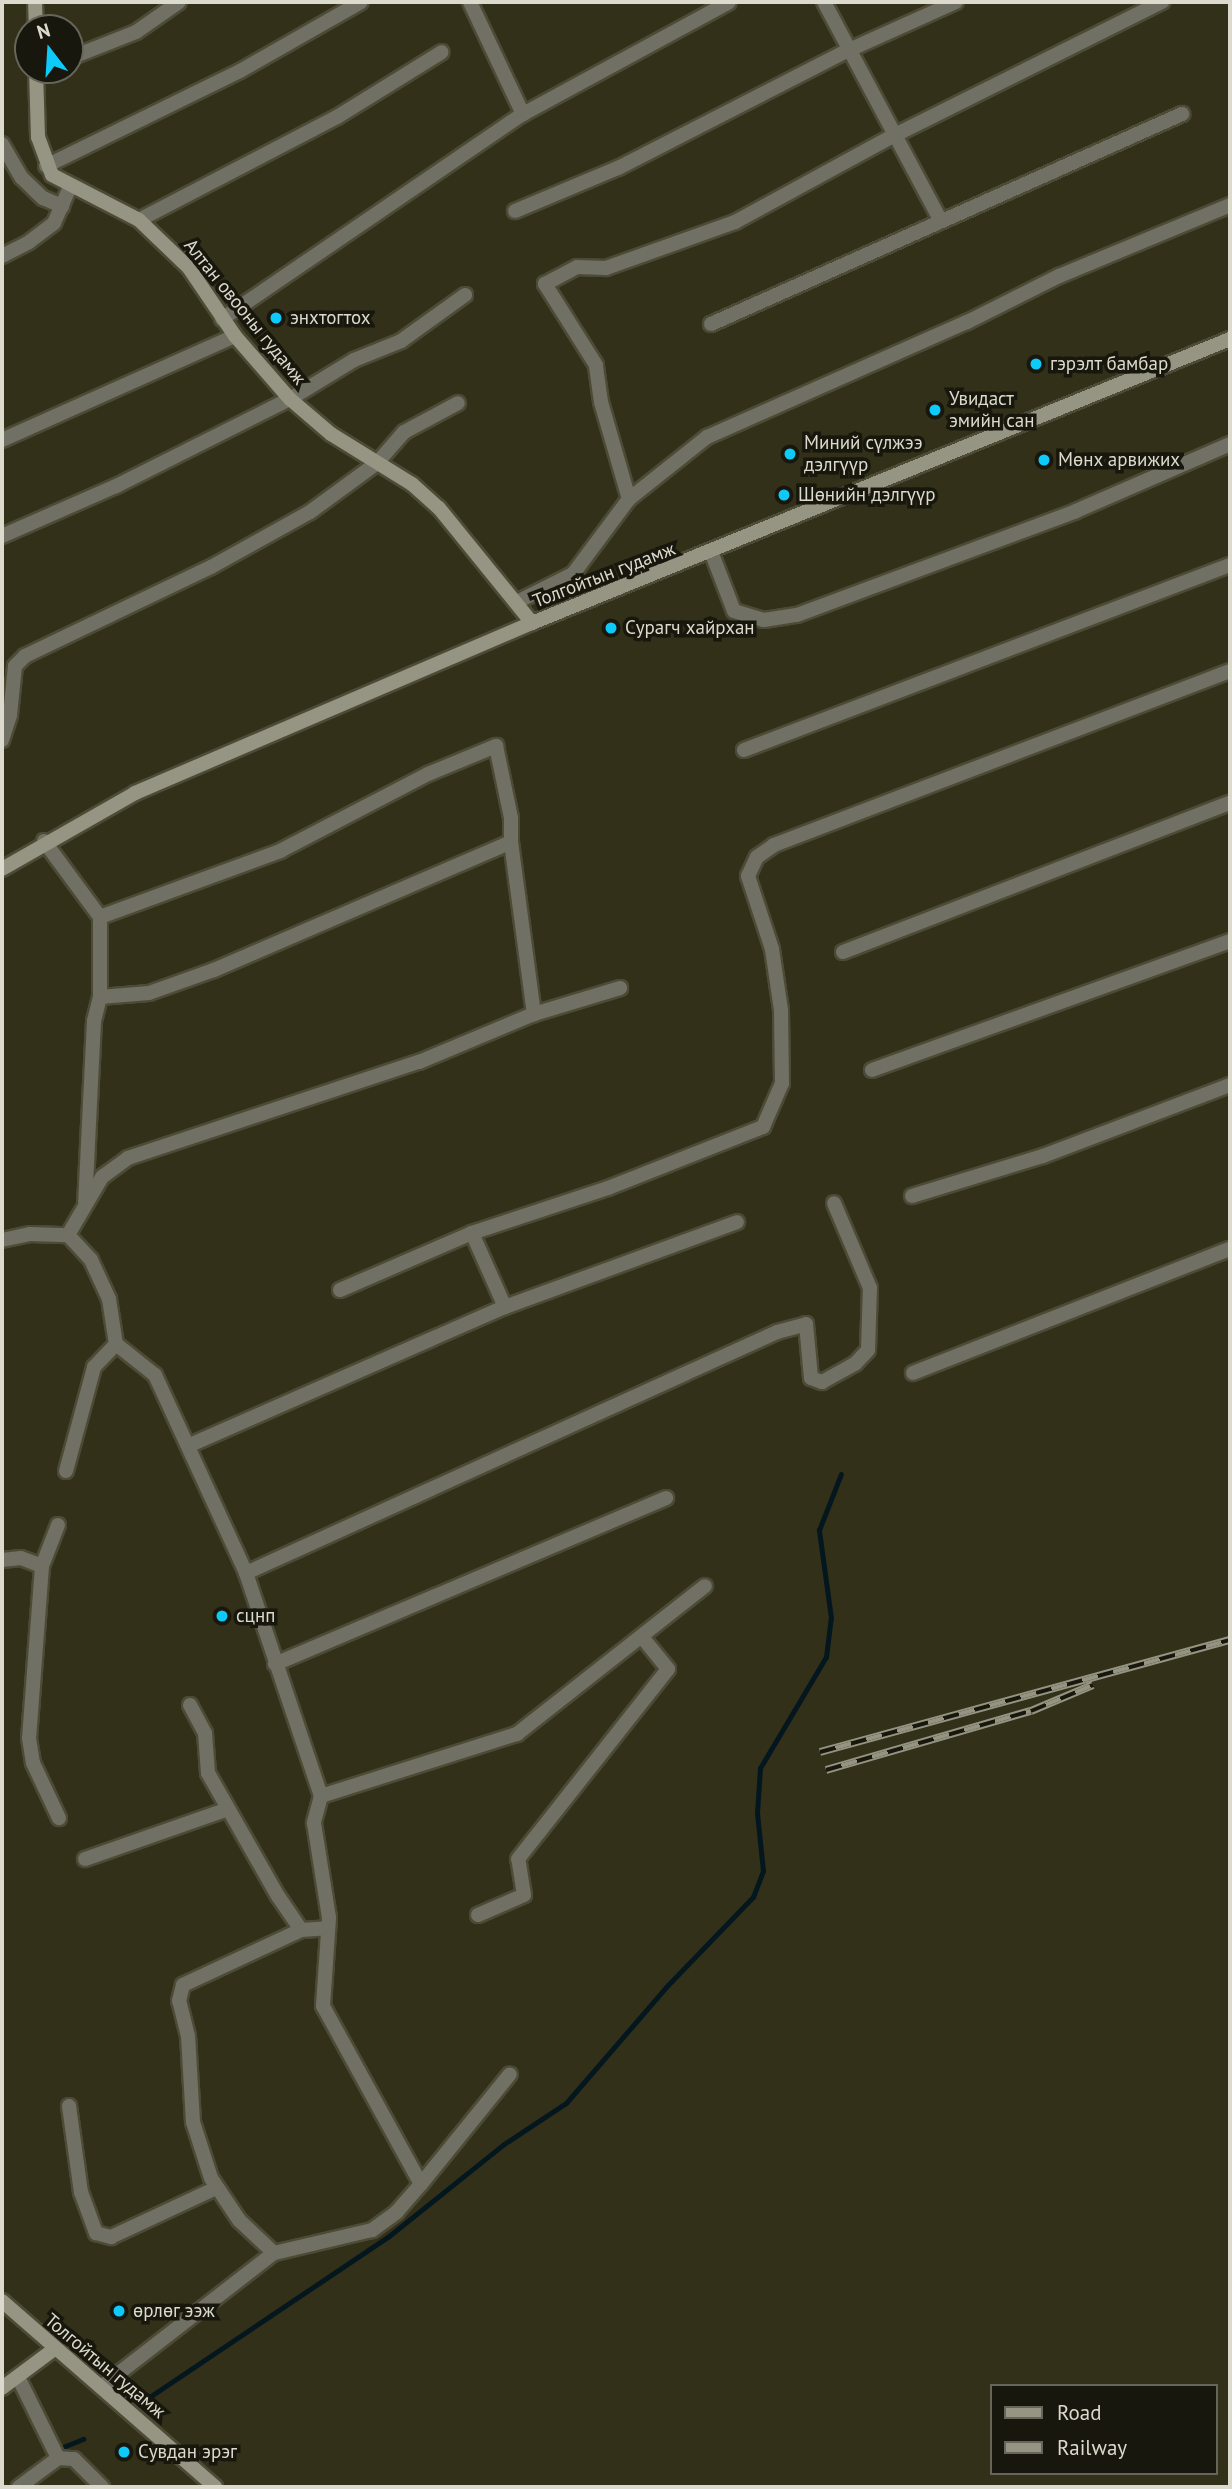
<!DOCTYPE html>
<meta charset="utf-8">
<style>
body{margin:0}
#map{position:relative;width:1232px;height:2489px;overflow:hidden;background:#323019;font-family:"PT Sans",sans-serif}
div>[style]{position:absolute}
.stream>*{height:5px;margin:-2.5px;padding:0 2.5px;transform-origin:2.5px;border-radius:2.5px;background:#05171e}
.roads{filter:drop-shadow(2px 0 #4d4b36) drop-shadow(-2px 0 #4d4b36) drop-shadow(0 2px #4d4b36) drop-shadow(0 -2px #4d4b36)}
.street>*{height:14px;margin:-7px;padding:0 7px;transform-origin:7px;border-radius:7px;background:#717065}
.secondary>*{height:14px;margin:-7px;padding:0 7px;transform-origin:7px;border-radius:7px;background:#969482}
.rail>*{height:8px;margin-top:-4px;transform-origin:0;background:repeating-linear-gradient(90deg,#18170d 0 16px,#959381 0 32px);box-sizing:border-box;border-block:2px solid #959381}
.dots>*{width:19px;height:19px;translate:-50% -50%;box-sizing:border-box;border:4px solid #18170d;border-radius:50%}
span{translate:-50% -50%;white-space:nowrap;text-align:center;line-height:1.15;-webkit-text-stroke:7px #18170d;paint-order:stroke}
.street-label{font-size:19px;color:#dcdacc}
.poi-label{font-size:19px;color:#dcdacc}
.left{translate:0 -50%;text-align:left}
.frame{position:absolute;inset:0;border:4px solid #dcdacc;pointer-events:none}
.legend{position:absolute;left:990px;top:2384px;width:228px;height:91px;box-sizing:border-box;background:#18170d;border:2px solid #666559;margin:0;padding:9px 12px;list-style:none;font-size:21px;color:#dcdacc}
.legend li{display:flex;align-items:center;gap:14px;height:35px}
.legend b{width:35px;border:2px solid #666559}
.north{position:absolute;left:14px;top:14px;width:70px;height:70px;box-sizing:border-box;background:#18170d;border:2px solid #666559;border-radius:50%;rotate:343deg;font-size:19px;font-weight:700;line-height:28px;text-align:center;color:#dcdacc}
.north::after{content:'';display:block;margin:auto;width:24px;height:32px;background:#0dcafa;clip-path:polygon(50% 0,100% 100%,50% 72%,0 100%)}
</style>
<div id="map">
<div class="stream">
<div style="left:139px;top:2404px;width:301px;rotate:-33.9deg"></div>
<div style="left:389px;top:2236px;width:147px;rotate:-38.7deg"></div>
<div style="left:504px;top:2144px;width:74px;rotate:-33.5deg"></div>
<div style="left:566px;top:2103px;width:153px;rotate:-49.2deg"></div>
<div style="left:666px;top:1987px;width:125px;rotate:-46deg"></div>
<div style="left:753px;top:1897px;width:28px;rotate:-69deg"></div>
<div style="left:763px;top:1871px;width:58px;rotate:-95.9deg"></div>
<div style="left:757px;top:1813px;width:45px;rotate:-86.2deg"></div>
<div style="left:760px;top:1768px;width:129px;rotate:-59.3deg"></div>
<div style="left:826px;top:1657px;width:39px;rotate:-83deg"></div>
<div style="left:831px;top:1618px;width:89px;rotate:-97.8deg"></div>
<div style="left:819px;top:1530px;width:60px;rotate:-68.6deg"></div>
<div style="left:63px;top:2447px;width:22px;rotate:-22deg"></div>
</div>
<div class="roads">
<div class="street">
<div style="left:470px;top:2px;width:124px;rotate:64.7deg"></div>
<div style="left:824px;top:2px;width:248px;rotate:61.9deg"></div>
<div style="left:70px;top:58px;width:71px;rotate:-21.5deg"></div>
<div style="left:136px;top:32px;width:52px;rotate:-34.9deg"></div>
<div style="left:2px;top:144px;width:39px;rotate:60deg"></div>
<div style="left:22px;top:178px;width:29px;rotate:44deg"></div>
<div style="left:43px;top:198px;width:21px;rotate:23deg"></div>
<div style="left:46px;top:166px;width:216px;rotate:-26.1deg"></div>
<div style="left:240px;top:71px;width:139px;rotate:-29.7deg"></div>
<div style="left:515px;top:211px;width:112px;rotate:-22.7deg"></div>
<div style="left:618px;top:168px;width:259px;rotate:-27.1deg"></div>
<div style="left:849px;top:50px;width:117px;rotate:-24.2deg"></div>
<div style="left:139px;top:220px;width:223px;rotate:-27.5deg"></div>
<div style="left:337px;top:117px;width:123px;rotate:-31.8deg"></div>
<div style="left:2px;top:256px;width:30px;rotate:-27deg"></div>
<div style="left:29px;top:242px;width:31px;rotate:-37deg"></div>
<div style="left:54px;top:223px;width:39px;rotate:-66deg"></div>
<div style="left:222px;top:319px;width:364px;rotate:-34.3deg"></div>
<div style="left:523px;top:114px;width:234px;rotate:-28.5deg"></div>
<div style="left:711px;top:324px;width:516px;rotate:-24.03deg"></div>
<div style="left:2px;top:440px;width:255px;rotate:-24.1deg"></div>
<div style="left:629px;top:499px;width:100px;rotate:-38.5deg"></div>
<div style="left:707px;top:437px;width:284px;rotate:-23.9deg"></div>
<div style="left:967px;top:322px;width:103px;rotate:-26.6deg"></div>
<div style="left:1059px;top:276px;width:185px;rotate:-22.5deg"></div>
<div style="left:2px;top:536px;width:124px;rotate:-23.7deg"></div>
<div style="left:116px;top:486px;width:195px;rotate:-26.6deg"></div>
<div style="left:290px;top:399px;width:75px;rotate:-31.4deg"></div>
<div style="left:354px;top:360px;width:51px;rotate:-22deg"></div>
<div style="left:401px;top:341px;width:79px;rotate:-35.7deg"></div>
<div style="left:712px;top:554px;width:61px;rotate:68.9deg"></div>
<div style="left:734px;top:611px;width:31px;rotate:17deg"></div>
<div style="left:764px;top:620px;width:33px;rotate:-9deg"></div>
<div style="left:797px;top:615px;width:298px;rotate:-20.4deg"></div>
<div style="left:1076px;top:511px;width:168px;rotate:-23.5deg"></div>
<div style="left:517px;top:602px;width:63px;rotate:-26.6deg"></div>
<div style="left:573px;top:574px;width:94px;rotate:-53.3deg"></div>
<div style="left:629px;top:499px;width:101px;rotate:-106.1deg"></div>
<div style="left:601px;top:402px;width:37px;rotate:-98deg"></div>
<div style="left:596px;top:365px;width:96px;rotate:-122.2deg"></div>
<div style="left:545px;top:284px;width:36px;rotate:-28deg"></div>
<div style="left:577px;top:267px;width:29px;rotate:2deg"></div>
<div style="left:606px;top:268px;width:137px;rotate:-19.6deg"></div>
<div style="left:735px;top:222px;width:180px;rotate:-28.6deg"></div>
<div style="left:893px;top:136px;width:301px;rotate:-26.5deg"></div>
<div style="left:2px;top:740px;width:26px;rotate:-72deg"></div>
<div style="left:10px;top:715px;width:49px;rotate:-84.2deg"></div>
<div style="left:15px;top:666px;width:14px;rotate:-45deg"></div>
<div style="left:25px;top:656px;width:206px;rotate:-25.6deg"></div>
<div style="left:211px;top:567px;width:113px;rotate:-29.1deg"></div>
<div style="left:310px;top:512px;width:83px;rotate:-36.2deg"></div>
<div style="left:377px;top:463px;width:41px;rotate:-48.9deg"></div>
<div style="left:404px;top:432px;width:61px;rotate:-28.2deg"></div>
<div style="left:744px;top:750px;width:520px;rotate:-20.84deg"></div>
<div style="left:44px;top:841px;width:94px;rotate:53.6deg"></div>
<div style="left:100px;top:917px;width:80px;rotate:90deg"></div>
<div style="left:100px;top:997px;width:25px;rotate:104deg"></div>
<div style="left:94px;top:1021px;width:181px;rotate:92.8deg"></div>
<div style="left:100px;top:917px;width:192px;rotate:-20.1deg"></div>
<div style="left:280px;top:851px;width:167px;rotate:-27.5deg"></div>
<div style="left:428px;top:774px;width:74px;rotate:-22.4deg"></div>
<div style="left:496px;top:746px;width:74px;rotate:78.2deg"></div>
<div style="left:511px;top:818px;width:24px;rotate:90deg"></div>
<div style="left:511px;top:842px;width:174px;rotate:82.4deg"></div>
<div style="left:843px;top:952px;width:415px;rotate:-21.1deg"></div>
<div style="left:100px;top:997px;width:49px;rotate:-4.7deg"></div>
<div style="left:149px;top:993px;width:69px;rotate:-19.5deg"></div>
<div style="left:214px;top:970px;width:323px;rotate:-23.3deg"></div>
<div style="left:872px;top:1070px;width:381px;rotate:-19.8deg"></div>
<div style="left:912px;top:1196px;width:137px;rotate:-17deg"></div>
<div style="left:1043px;top:1156px;width:200px;rotate:-20.8deg"></div>
<div style="left:472px;top:1233px;width:81px;rotate:66deg"></div>
<div style="left:68px;top:1235px;width:67px;rotate:-59.6deg"></div>
<div style="left:102px;top:1177px;width:32px;rotate:-36deg"></div>
<div style="left:128px;top:1158px;width:306px;rotate:-18.3deg"></div>
<div style="left:419px;top:1062px;width:125px;rotate:-22.7deg"></div>
<div style="left:534px;top:1014px;width:90px;rotate:-16.8deg"></div>
<div style="left:2px;top:1240px;width:29px;rotate:-12deg"></div>
<div style="left:30px;top:1234px;width:38px;rotate:2deg"></div>
<div style="left:68px;top:1235px;width:34px;rotate:47deg"></div>
<div style="left:91px;top:1260px;width:43px;rotate:65.2deg"></div>
<div style="left:109px;top:1299px;width:46px;rotate:81.2deg"></div>
<div style="left:116px;top:1344px;width:50px;rotate:38.5deg"></div>
<div style="left:155px;top:1375px;width:218px;rotate:65.3deg"></div>
<div style="left:246px;top:1573px;width:235px;rotate:71.4deg"></div>
<div style="left:321px;top:1796px;width:28px;rotate:105deg"></div>
<div style="left:314px;top:1823px;width:96px;rotate:81deg"></div>
<div style="left:329px;top:1918px;width:88px;rotate:93.9deg"></div>
<div style="left:323px;top:2006px;width:203px;rotate:61.2deg"></div>
<div style="left:421px;top:2184px;width:37px;rotate:131deg"></div>
<div style="left:397px;top:2212px;width:31px;rotate:144deg"></div>
<div style="left:372px;top:2230px;width:101px;rotate:166.8deg"></div>
<div style="left:274px;top:2253px;width:48px;rotate:-136.7deg"></div>
<div style="left:239px;top:2220px;width:50px;rotate:-123.7deg"></div>
<div style="left:211px;top:2178px;width:59px;rotate:-107.8deg"></div>
<div style="left:193px;top:2122px;width:86px;rotate:-93.3deg"></div>
<div style="left:188px;top:2036px;width:36px;rotate:-104deg"></div>
<div style="left:179px;top:2001px;width:16px;rotate:-76deg"></div>
<div style="left:183px;top:1985px;width:130px;rotate:-25deg"></div>
<div style="left:340px;top:1290px;width:144px;rotate:-23.4deg"></div>
<div style="left:472px;top:1233px;width:143px;rotate:-18.3deg"></div>
<div style="left:608px;top:1188px;width:167px;rotate:-21.5deg"></div>
<div style="left:763px;top:1127px;width:48px;rotate:-66.6deg"></div>
<div style="left:782px;top:1083px;width:73px;rotate:-90.8deg"></div>
<div style="left:781px;top:1010px;width:62px;rotate:-98.4deg"></div>
<div style="left:772px;top:949px;width:77px;rotate:-108.2deg"></div>
<div style="left:748px;top:876px;width:21px;rotate:-65deg"></div>
<div style="left:757px;top:857px;width:21px;rotate:-35deg"></div>
<div style="left:774px;top:845px;width:488px;rotate:-20.9deg"></div>
<div style="left:913px;top:1373px;width:340px;rotate:-21.4deg"></div>
<div style="left:190px;top:1445px;width:344px;rotate:-23.7deg"></div>
<div style="left:505px;top:1307px;width:247px;rotate:-20.1deg"></div>
<div style="left:66px;top:1471px;width:108px;rotate:-74.9deg"></div>
<div style="left:94px;top:1367px;width:32px;rotate:-46deg"></div>
<div style="left:58px;top:1525px;width:44px;rotate:111.3deg"></div>
<div style="left:42px;top:1566px;width:172px;rotate:94.3deg"></div>
<div style="left:29px;top:1738px;width:25px;rotate:81deg"></div>
<div style="left:33px;top:1763px;width:61px;rotate:64.7deg"></div>
<div style="left:2px;top:1560px;width:19px;rotate:-6deg"></div>
<div style="left:21px;top:1558px;width:22px;rotate:21deg"></div>
<div style="left:246px;top:1573px;width:583px;rotate:-24.41deg"></div>
<div style="left:777px;top:1332px;width:30px;rotate:-15deg"></div>
<div style="left:806px;top:1324px;width:54px;rotate:84.7deg"></div>
<div style="left:811px;top:1378px;width:12px;rotate:20deg"></div>
<div style="left:822px;top:1382px;width:38px;rotate:-29deg"></div>
<div style="left:855px;top:1364px;width:19px;rotate:-47deg"></div>
<div style="left:868px;top:1350px;width:62px;rotate:-88.2deg"></div>
<div style="left:870px;top:1288px;width:92px;rotate:-113deg"></div>
<div style="left:275px;top:1664px;width:425px;rotate:-23deg"></div>
<div style="left:190px;top:1705px;width:32px;rotate:62deg"></div>
<div style="left:205px;top:1733px;width:40px;rotate:85.7deg"></div>
<div style="left:208px;top:1773px;width:142px;rotate:60.4deg"></div>
<div style="left:278px;top:1896px;width:41px;rotate:55.9deg"></div>
<div style="left:301px;top:1930px;width:26px;rotate:-4deg"></div>
<div style="left:321px;top:1796px;width:206px;rotate:-17.6deg"></div>
<div style="left:517px;top:1734px;width:239px;rotate:-38.2deg"></div>
<div style="left:85px;top:1859px;width:151px;rotate:-19.3deg"></div>
<div style="left:478px;top:1915px;width:50px;rotate:-23.5deg"></div>
<div style="left:524px;top:1895px;width:36px;rotate:-99deg"></div>
<div style="left:518px;top:1859px;width:242px;rotate:-51.7deg"></div>
<div style="left:668px;top:1669px;width:41px;rotate:-129.1deg"></div>
<div style="left:69px;top:2106px;width:87px;rotate:82.1deg"></div>
<div style="left:81px;top:2192px;width:44px;rotate:69.9deg"></div>
<div style="left:96px;top:2233px;width:16px;rotate:15deg"></div>
<div style="left:111px;top:2237px;width:116px;rotate:-25deg"></div>
<div style="left:421px;top:2184px;width:141px;rotate:-51deg"></div>
<div style="left:18px;top:2377px;width:90px;rotate:63.7deg"></div>
<div style="left:58px;top:2458px;width:16px;rotate:4deg"></div>
<div style="left:74px;top:2459px;width:40px;rotate:45deg"></div>
<div style="left:101px;top:2387px;width:219px;rotate:-37.8deg"></div>
<div style="left:19px;top:2487px;width:49px;rotate:-36.6deg"></div>
</div>
<div class="secondary">
<div style="left:35px;top:2px;width:26px;rotate:88deg"></div>
<div style="left:36px;top:70px;width:67px;rotate:88.3deg"></div>
<div style="left:38px;top:137px;width:40px;rotate:69.8deg"></div>
<div style="left:52px;top:175px;width:98px;rotate:27.3deg"></div>
<div style="left:139px;top:220px;width:69px;rotate:43.8deg"></div>
<div style="left:189px;top:268px;width:82px;rotate:55.9deg"></div>
<div style="left:235px;top:336px;width:84px;rotate:48.9deg"></div>
<div style="left:290px;top:399px;width:54px;rotate:40.5deg"></div>
<div style="left:331px;top:434px;width:95px;rotate:31.7deg"></div>
<div style="left:412px;top:484px;width:36px;rotate:42deg"></div>
<div style="left:439px;top:508px;width:148px;rotate:51deg"></div>
<div style="left:2px;top:869px;width:153px;rotate:-29.7deg"></div>
<div style="left:135px;top:793px;width:432px;rotate:-23.2deg"></div>
<div style="left:532px;top:623px;width:754px;rotate:-22.14deg"></div>
<div style="left:2px;top:2301px;width:283px;rotate:41.1deg"></div>
<div style="left:2px;top:2388px;width:64px;rotate:-36.7deg"></div>
</div>
</div>
<div class="rail">
<div style="left:820px;top:1752px;width:425px;rotate:-15.3deg"></div>
<div style="left:826px;top:1770px;width:213px;rotate:-16.1deg"></div>
<div style="left:1031px;top:1711px;width:67px;rotate:-22.8deg"></div>
</div>
<div class="dots">
<div style="left:276px;top:318px;background:#0dcafa"></div>
<div style="left:1036px;top:364px;background:#0dcafa"></div>
<div style="left:935px;top:410px;background:#0dcafa"></div>
<div style="left:790px;top:454px;background:#0dcafa"></div>
<div style="left:1044px;top:460px;background:#0dcafa"></div>
<div style="left:784px;top:495px;background:#0dcafa"></div>
<div style="left:611px;top:628px;background:#0dcafa"></div>
<div style="left:222px;top:1616px;background:#0dcafa"></div>
<div style="left:119px;top:2311px;background:#0dcafa"></div>
<div style="left:124px;top:2452px;background:#0dcafa"></div>
</div>
<div class="street-label">
<span style="left:245px;top:312px;rotate:51deg">Алтан овооны гудамж</span>
<span style="left:604px;top:575px;rotate:-21deg">Толгойтын гудамж</span>
<span style="left:105px;top:2366px;rotate:40deg">Толгойтын гудамж</span>
</div>
<div class="poi-label">
<span class="left" style="left:290px;top:318px">энхтогтох</span>
<span class="left" style="left:1050px;top:364px">гэрэлт бамбар</span>
<span class="left" style="left:949px;top:410px">Увидаст<br>эмийн сан</span>
<span class="left" style="left:804px;top:454px">Миний сүлжээ<br>дэлгүүр</span>
<span class="left" style="left:1058px;top:460px">Мөнх арвижих</span>
<span class="left" style="left:798px;top:495px">Шөнийн дэлгүүр</span>
<span class="left" style="left:625px;top:628px">Сурагч хайрхан</span>
<span class="left" style="left:236px;top:1616px">сцнп</span>
<span class="left" style="left:133px;top:2311px">өрлөг ээж</span>
<span class="left" style="left:138px;top:2452px">Сувдан эрэг</span>
</div>
<div class="frame"></div>
<ul class="legend">
<li><b style="height:9px;background:#969482"></b>Road</li>
<li><b style="height:9px;background:#959381"></b>Railway</li>
</ul>
<div class="north">N</div>
</div>
